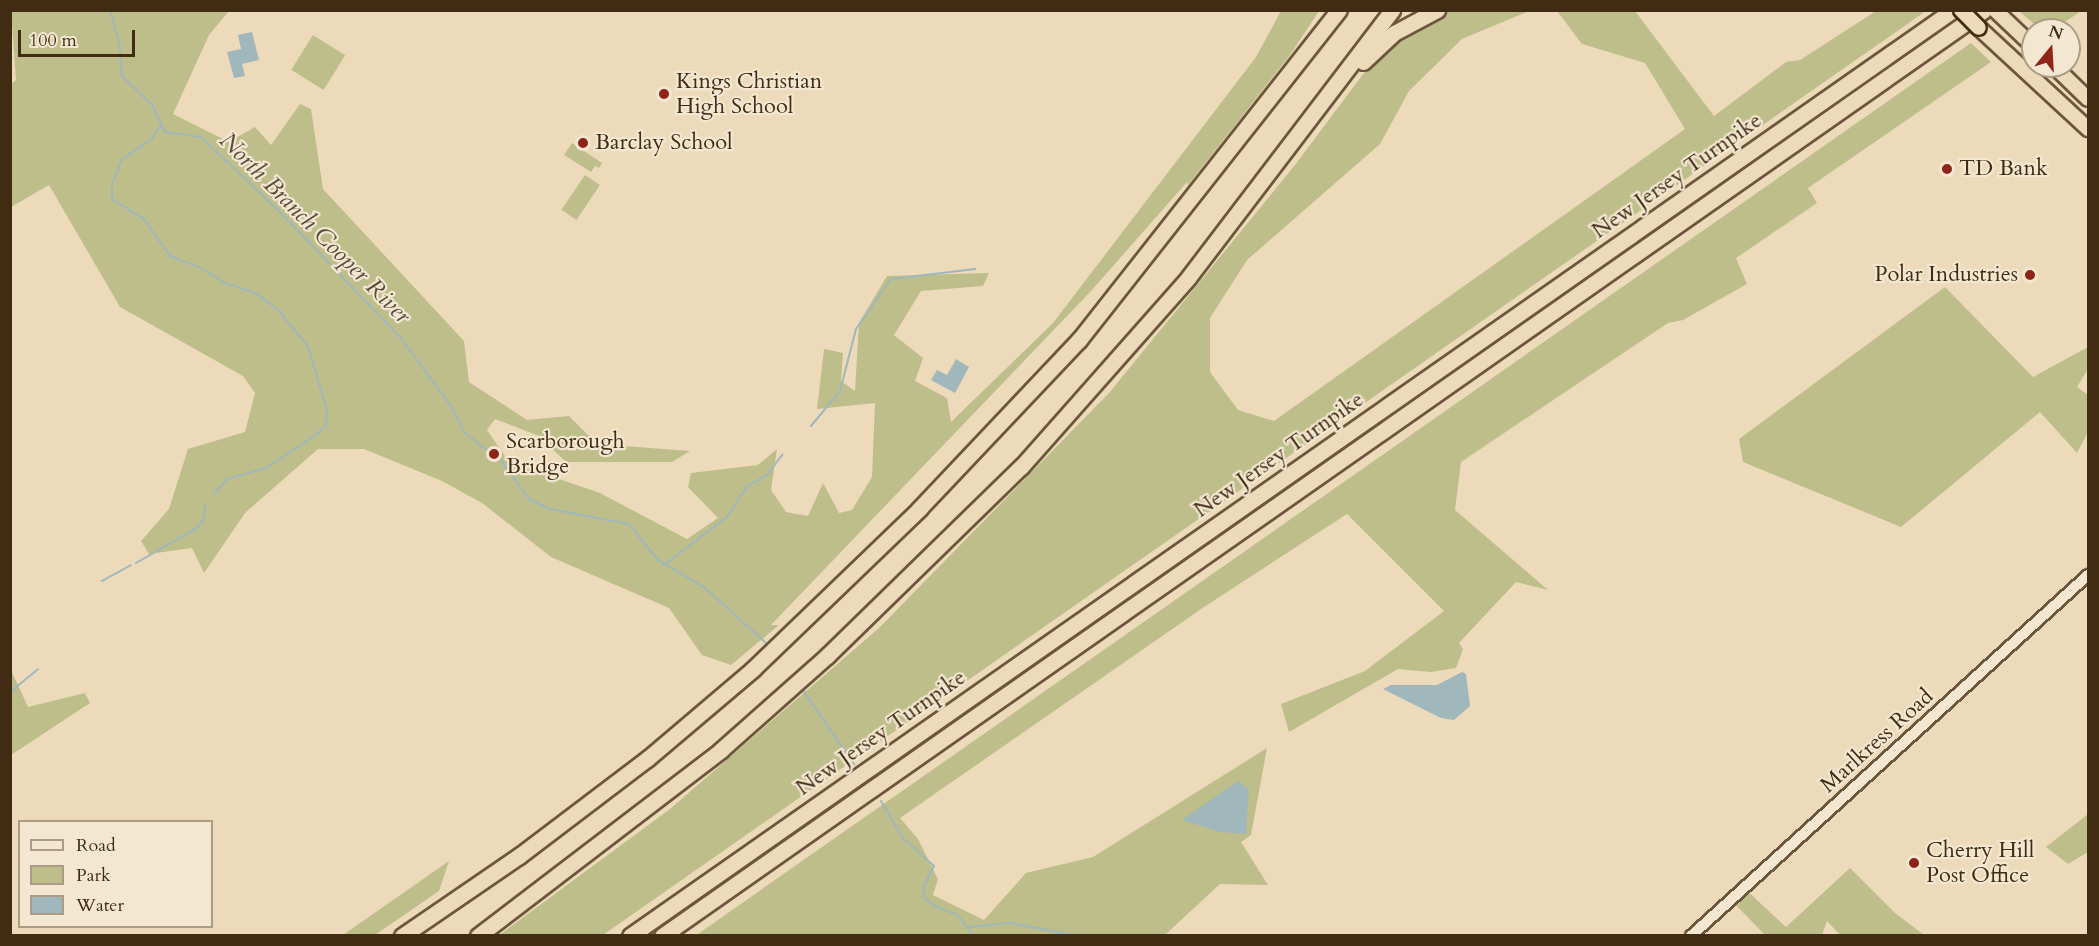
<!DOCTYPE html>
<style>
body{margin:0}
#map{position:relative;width:2099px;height:946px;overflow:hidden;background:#eddaba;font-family:Cardo,serif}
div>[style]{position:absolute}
.green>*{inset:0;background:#bebe8b;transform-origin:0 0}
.water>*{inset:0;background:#a0b7bc}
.stream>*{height:2px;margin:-1px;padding:0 1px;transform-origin:1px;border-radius:1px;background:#a0b7bc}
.roads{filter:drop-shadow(2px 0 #6c573c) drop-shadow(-2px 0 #6c573c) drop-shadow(0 2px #6c573c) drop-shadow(0 -2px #6c573c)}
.tertiary>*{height:10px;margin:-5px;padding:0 5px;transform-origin:5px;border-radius:5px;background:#f3e7d2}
.trunk>*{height:14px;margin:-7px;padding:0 7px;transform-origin:7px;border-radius:7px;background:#eddaba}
.motorway>*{height:15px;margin:-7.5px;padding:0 7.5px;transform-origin:7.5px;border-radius:7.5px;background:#eddaba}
.bridges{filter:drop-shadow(2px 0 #412b12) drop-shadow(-2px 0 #412b12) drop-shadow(0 2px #412b12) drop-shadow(0 -2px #412b12)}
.trunk-bridge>*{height:14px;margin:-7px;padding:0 7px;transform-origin:7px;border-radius:7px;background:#eddaba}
.dots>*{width:16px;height:16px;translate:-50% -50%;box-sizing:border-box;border:3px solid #f3e7d2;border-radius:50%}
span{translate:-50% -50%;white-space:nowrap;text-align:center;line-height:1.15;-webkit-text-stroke:4.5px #f3e7d2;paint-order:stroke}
.poi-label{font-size:22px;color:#412b12}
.left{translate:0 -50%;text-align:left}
.right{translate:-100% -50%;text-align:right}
.street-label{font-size:22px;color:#412b12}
.water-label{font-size:24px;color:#594e3c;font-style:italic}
.frame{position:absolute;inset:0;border:12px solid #412b12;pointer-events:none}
.legend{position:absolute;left:18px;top:820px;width:195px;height:108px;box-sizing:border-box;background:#f3e7d2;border:2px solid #ac9c85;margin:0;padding:8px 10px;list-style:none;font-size:18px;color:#412b12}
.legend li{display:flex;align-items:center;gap:12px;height:30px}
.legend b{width:30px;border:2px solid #ac9c85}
.north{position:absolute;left:2021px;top:18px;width:60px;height:60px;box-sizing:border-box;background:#f3e7d2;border:2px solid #ac9c85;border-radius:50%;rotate:18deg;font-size:16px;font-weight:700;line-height:24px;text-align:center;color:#412b12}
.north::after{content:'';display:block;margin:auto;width:21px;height:27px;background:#8f2418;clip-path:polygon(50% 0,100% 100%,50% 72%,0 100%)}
.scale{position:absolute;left:18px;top:30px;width:117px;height:27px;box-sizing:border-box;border:3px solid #412b12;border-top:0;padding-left:8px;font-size:18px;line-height:21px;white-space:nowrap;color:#412b12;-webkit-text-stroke:4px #f3e7d2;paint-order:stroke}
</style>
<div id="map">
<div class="green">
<div style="clip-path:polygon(11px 10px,229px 11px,209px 35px,173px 114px,229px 142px,255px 127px,271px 145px,300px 104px,311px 109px,323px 189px,464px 341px,469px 382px,527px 420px,569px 416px,597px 444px,690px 451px,672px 462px,566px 462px,539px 436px,495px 419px,487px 430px,509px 462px,600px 493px,687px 539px,718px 518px,688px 487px,691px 473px,758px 465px,777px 449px,771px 490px,786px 512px,808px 516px,823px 483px,839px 513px,852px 510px,872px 477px,875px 403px,817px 409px,824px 349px,843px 353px,841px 381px,855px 391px,859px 323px,887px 276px,989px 273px,983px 286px,921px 291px,894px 335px,923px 358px,915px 381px,947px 398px,951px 422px,1053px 323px,1256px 57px,1281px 11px,1319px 11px,1290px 55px,1188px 185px,1187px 182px,1091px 291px,771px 625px,779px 625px,731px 665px,702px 655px,669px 608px,551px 557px,482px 503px,442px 481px,364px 449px,318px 449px,245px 513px,204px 573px,192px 548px,149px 554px,141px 541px,169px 509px,188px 449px,245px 432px,255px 393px,243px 376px,120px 307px,49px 185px,11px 207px,10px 85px,16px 80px)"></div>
<div style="clip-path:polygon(1425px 11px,1529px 11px,1462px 39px,1409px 91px,1380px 144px,1247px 260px,1210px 318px,1210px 372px,1238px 410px,1274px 421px,1685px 129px,1645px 63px,1582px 44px,1557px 11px,1635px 11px,1714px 116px,1786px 62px,1800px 60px,1876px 11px,1926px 11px,603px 935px,498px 936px,670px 809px,879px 628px,1109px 393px,1295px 165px,1375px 58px,1418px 31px)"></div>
<div style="clip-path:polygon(2019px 11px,2081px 11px,2053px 30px,2041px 30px)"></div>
<div style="left:313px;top:35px;width:38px;height:41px;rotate:32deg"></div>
<div style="clip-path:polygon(1971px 43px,1991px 62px,1808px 188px,1817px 203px,1736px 258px,1747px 284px,1683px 320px,1668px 323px,1461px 462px,1455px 510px,1548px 590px,1516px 582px,1459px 643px,1463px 649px,1456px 668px,1431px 672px,1398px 669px,1289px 732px,1281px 704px,1365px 671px,1444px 611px,1347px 514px,1204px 607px,900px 818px,918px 839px,938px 879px,933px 895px,984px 920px,1026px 873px,1093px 857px,1267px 748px,1251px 835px,1241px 842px,1268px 885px,1220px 884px,1165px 935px,695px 936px)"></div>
<div style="clip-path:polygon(572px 143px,602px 163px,599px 168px,595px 166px,591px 172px,564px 155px)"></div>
<div style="left:585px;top:175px;width:18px;height:42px;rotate:34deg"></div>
<div style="clip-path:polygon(1945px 287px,2033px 377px,2088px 347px,2088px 369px,2077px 387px,2088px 395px,2088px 432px,2077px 453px,2040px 412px,1901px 527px,1743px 462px,1739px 439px)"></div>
<div style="clip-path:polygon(11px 670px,28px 707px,85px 693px,90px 703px,11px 755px)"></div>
<div style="clip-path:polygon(2088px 814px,2088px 852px,2068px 864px,2046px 847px)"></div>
<div style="clip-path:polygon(449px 861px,439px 891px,375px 935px,343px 935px)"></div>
<div style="clip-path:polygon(1850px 868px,1895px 913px,1924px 935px,1840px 935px,1827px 921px,1822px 935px,1765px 935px,1730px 899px,1743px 887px,1786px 927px)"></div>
</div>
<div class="water">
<div style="clip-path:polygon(252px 32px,259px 60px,242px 64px,245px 76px,234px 78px,227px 52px,241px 49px,238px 35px)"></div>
<div style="clip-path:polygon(956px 359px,969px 367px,955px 393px,931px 380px,937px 370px,947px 375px)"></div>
<div style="clip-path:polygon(1462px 672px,1466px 674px,1470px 706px,1454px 720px,1441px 718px,1383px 689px,1391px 685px,1437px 685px)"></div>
<div style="clip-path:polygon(1238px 781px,1249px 789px,1246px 834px,1220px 832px,1182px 820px)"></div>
</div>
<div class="stream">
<div style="left:110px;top:10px;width:32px;rotate:74deg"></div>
<div style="left:119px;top:41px;width:35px;rotate:85deg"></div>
<div style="left:122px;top:76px;width:42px;rotate:44deg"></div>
<div style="left:152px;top:105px;width:30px;rotate:64deg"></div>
<div style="left:165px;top:132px;width:36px;rotate:8deg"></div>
<div style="left:201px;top:137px;width:106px;rotate:43.5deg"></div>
<div style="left:278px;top:210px;width:176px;rotate:46.2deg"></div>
<div style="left:400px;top:337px;width:86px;rotate:53.5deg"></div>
<div style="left:451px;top:406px;width:30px;rotate:63deg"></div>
<div style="left:465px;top:433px;width:29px;rotate:38deg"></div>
<div style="left:161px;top:125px;width:17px;rotate:123deg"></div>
<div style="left:152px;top:139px;width:36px;rotate:146deg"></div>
<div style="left:122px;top:159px;width:27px;rotate:112deg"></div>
<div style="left:112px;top:184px;width:15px;rotate:90deg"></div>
<div style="left:112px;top:199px;width:38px;rotate:32deg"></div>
<div style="left:144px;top:219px;width:45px;rotate:54.9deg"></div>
<div style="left:170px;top:256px;width:31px;rotate:21deg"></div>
<div style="left:199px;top:267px;width:28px;rotate:32deg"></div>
<div style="left:223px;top:282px;width:36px;rotate:19deg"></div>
<div style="left:257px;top:294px;width:26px;rotate:37deg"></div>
<div style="left:278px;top:310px;width:47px;rotate:50.2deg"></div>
<div style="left:308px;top:346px;width:67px;rotate:73.5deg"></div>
<div style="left:327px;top:410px;width:15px;rotate:94deg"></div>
<div style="left:326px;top:425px;width:14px;rotate:135deg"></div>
<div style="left:316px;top:435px;width:60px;rotate:146.6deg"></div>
<div style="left:266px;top:468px;width:41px;rotate:164.2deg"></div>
<div style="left:227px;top:479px;width:20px;rotate:131deg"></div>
<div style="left:811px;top:426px;width:45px;rotate:-50.4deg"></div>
<div style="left:840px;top:391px;width:64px;rotate:-75.5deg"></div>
<div style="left:856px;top:329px;width:61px;rotate:-55deg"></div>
<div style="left:891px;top:279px;width:85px;rotate:-6.8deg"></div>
<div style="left:499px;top:458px;width:52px;rotate:53.6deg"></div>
<div style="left:530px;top:500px;width:22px;rotate:24deg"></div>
<div style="left:550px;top:509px;width:80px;rotate:10.8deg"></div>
<div style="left:629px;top:524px;width:46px;rotate:51.1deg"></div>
<div style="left:658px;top:560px;width:55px;rotate:30.8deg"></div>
<div style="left:705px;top:588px;width:81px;rotate:42deg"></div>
<div style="left:136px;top:563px;width:70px;rotate:-29.8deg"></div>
<div style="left:197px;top:528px;width:11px;rotate:-52deg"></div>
<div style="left:204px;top:519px;width:15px;rotate:-86deg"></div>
<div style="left:664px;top:565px;width:79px;rotate:-37.3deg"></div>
<div style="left:727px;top:517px;width:37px;rotate:-57deg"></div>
<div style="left:747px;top:486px;width:23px;rotate:-29deg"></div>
<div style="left:767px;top:475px;width:26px;rotate:-53deg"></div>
<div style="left:102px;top:581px;width:33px;rotate:-29deg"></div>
<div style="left:10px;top:692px;width:36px;rotate:-39deg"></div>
<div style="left:804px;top:692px;width:88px;rotate:55.2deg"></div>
<div style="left:881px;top:801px;width:43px;rotate:59.3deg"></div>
<div style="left:903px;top:838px;width:42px;rotate:42.1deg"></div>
<div style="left:934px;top:866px;width:25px;rotate:117deg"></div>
<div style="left:923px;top:888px;width:10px;rotate:79deg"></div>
<div style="left:925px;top:898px;width:12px;rotate:42deg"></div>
<div style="left:934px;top:906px;width:26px;rotate:21deg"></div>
<div style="left:958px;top:915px;width:26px;rotate:53deg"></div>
<div style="left:968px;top:927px;width:42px;rotate:-5.4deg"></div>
<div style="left:1010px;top:923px;width:70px;rotate:10.7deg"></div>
</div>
<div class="roads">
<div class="tertiary">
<div style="left:1691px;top:936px;width:537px;rotate:-42.28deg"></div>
</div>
<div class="trunk">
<div style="left:1995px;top:10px;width:52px;rotate:43.5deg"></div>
<div style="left:1979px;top:28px;width:149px;rotate:42.8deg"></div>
<div style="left:2054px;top:66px;width:47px;rotate:44.1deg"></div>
</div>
<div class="motorway">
<div style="left:1363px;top:62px;width:42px;rotate:-43.1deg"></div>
<div style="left:1394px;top:33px;width:49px;rotate:-28.1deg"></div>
<div style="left:402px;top:936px;width:142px;rotate:-34.4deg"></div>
<div style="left:519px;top:856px;width:161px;rotate:-37.2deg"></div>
<div style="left:647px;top:759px;width:139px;rotate:-40.3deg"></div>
<div style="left:753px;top:669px;width:231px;rotate:-43.9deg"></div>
<div style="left:919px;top:509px;width:233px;rotate:-46.6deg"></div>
<div style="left:1079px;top:340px;width:420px;rotate:-51.8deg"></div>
<div style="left:478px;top:936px;width:306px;rotate:-37.4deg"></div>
<div style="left:721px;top:750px;width:142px;rotate:-41.6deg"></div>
<div style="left:827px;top:656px;width:271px;rotate:-44.3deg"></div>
<div style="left:1021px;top:467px;width:252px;rotate:-48.5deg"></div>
<div style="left:1188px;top:278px;width:337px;rotate:-52.7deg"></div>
<div style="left:630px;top:936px;width:1615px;rotate:-34.99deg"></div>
<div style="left:662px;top:936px;width:1614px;rotate:-35.01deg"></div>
</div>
</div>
<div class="bridges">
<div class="trunk-bridge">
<div style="left:1961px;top:10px;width:25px;rotate:45deg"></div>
</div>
</div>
<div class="dots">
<div style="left:664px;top:94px;background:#8f2418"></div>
<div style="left:583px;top:143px;background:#8f2418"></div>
<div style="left:1947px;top:169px;background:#8f2418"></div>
<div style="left:2030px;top:275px;background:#8f2418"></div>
<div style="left:494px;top:454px;background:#8f2418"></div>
<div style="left:1914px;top:863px;background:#8f2418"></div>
</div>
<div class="poi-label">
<span class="left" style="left:676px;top:94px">Kings Christian<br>High School</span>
<span class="left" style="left:595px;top:143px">Barclay School</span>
<span class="left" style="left:1959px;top:169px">TD Bank</span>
<span class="right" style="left:2018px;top:275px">Polar Industries</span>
<span class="left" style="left:506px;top:454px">Scarborough<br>Bridge</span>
<span class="left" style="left:1926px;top:863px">Cherry Hill<br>Post Office</span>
</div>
<div class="street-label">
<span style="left:1677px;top:176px;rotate:-35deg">New Jersey Turnpike</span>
<span style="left:1279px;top:455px;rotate:-35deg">New Jersey Turnpike</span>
<span style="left:881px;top:733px;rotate:-35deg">New Jersey Turnpike</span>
<span style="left:1877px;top:741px;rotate:-42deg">Marlkress Road</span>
</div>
<div class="water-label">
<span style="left:315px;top:228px;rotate:45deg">North Branch Cooper River</span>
</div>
<div class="frame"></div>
<ul class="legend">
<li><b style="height:8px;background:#f3e7d2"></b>Road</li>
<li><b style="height:16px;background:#bebe8b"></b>Park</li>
<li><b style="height:16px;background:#a0b7bc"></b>Water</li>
</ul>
<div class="north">N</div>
<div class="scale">100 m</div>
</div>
